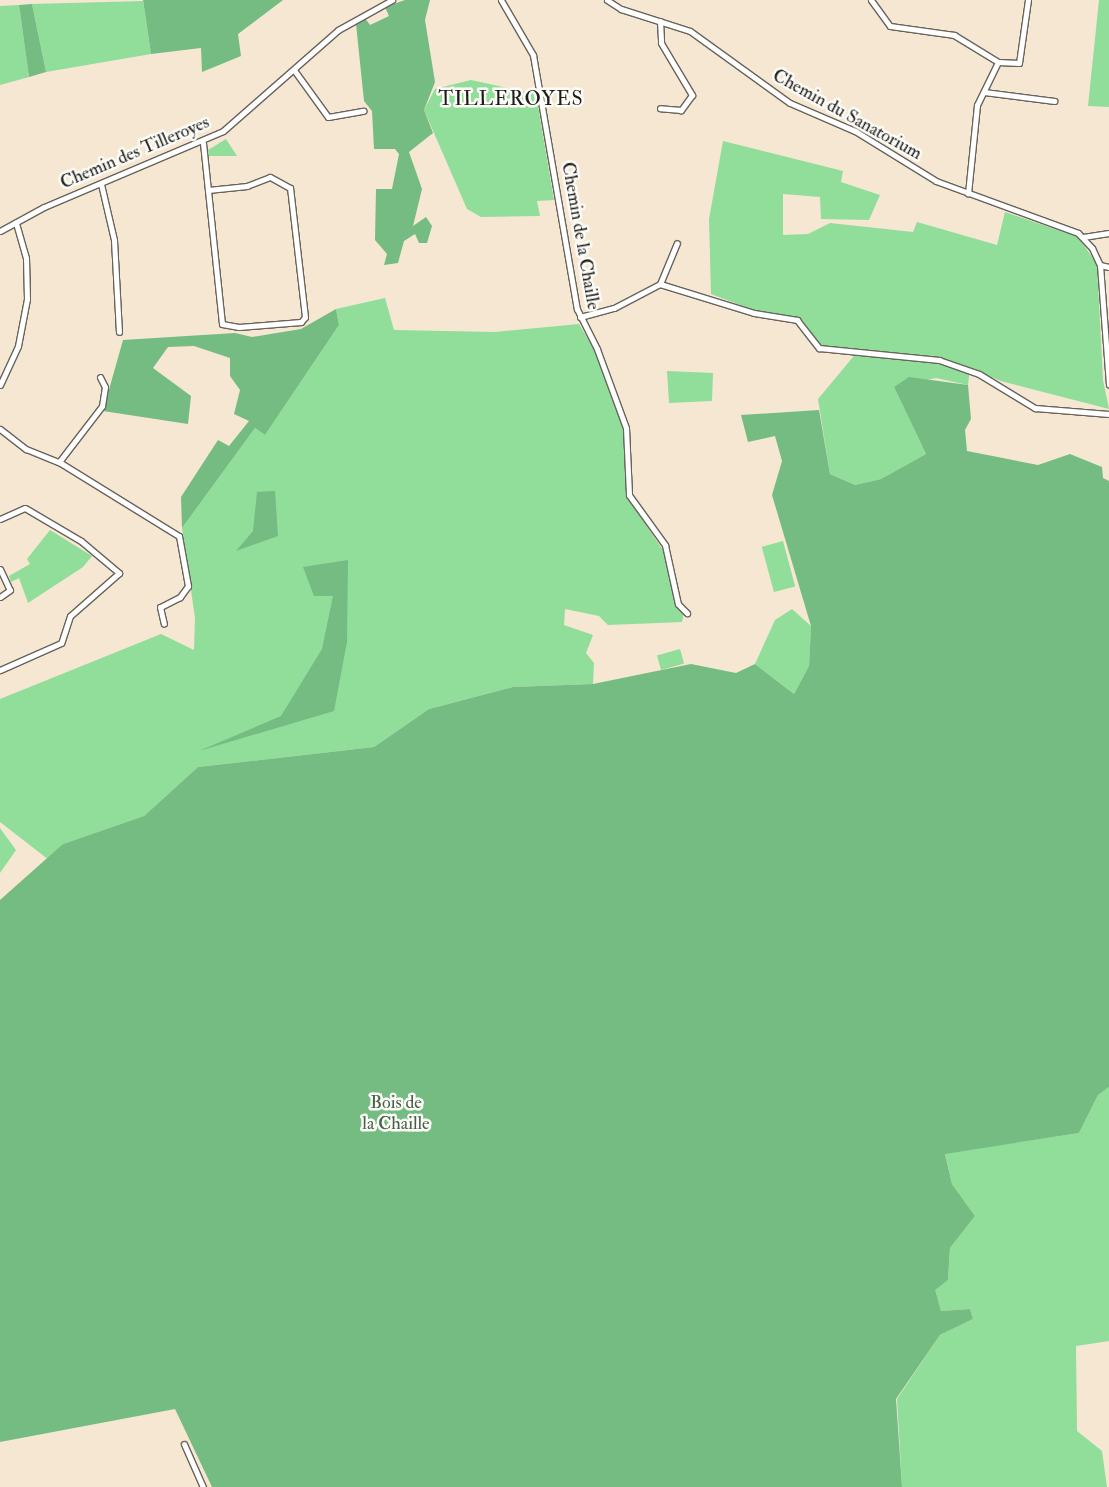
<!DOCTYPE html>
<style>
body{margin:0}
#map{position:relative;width:1109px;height:1487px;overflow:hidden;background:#f5e7d1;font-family:"IM FELL Double Pica",serif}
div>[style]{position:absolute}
.green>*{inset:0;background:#91dd9a;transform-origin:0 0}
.forest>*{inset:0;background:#74bc82}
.roads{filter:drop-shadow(1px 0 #68635b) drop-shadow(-1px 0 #68635b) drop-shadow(0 1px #68635b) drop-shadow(0 -1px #68635b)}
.street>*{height:5px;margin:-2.5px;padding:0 2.5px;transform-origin:2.5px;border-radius:2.5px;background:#fff}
span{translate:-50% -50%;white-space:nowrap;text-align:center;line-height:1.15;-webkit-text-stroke:5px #fdfcf7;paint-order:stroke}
.street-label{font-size:18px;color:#1c1c1c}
.park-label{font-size:18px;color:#456048}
.quarter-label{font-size:20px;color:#1c1c1c;letter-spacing:1px}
</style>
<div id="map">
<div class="green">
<div style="clip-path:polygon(1099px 0,1109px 0,1109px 107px,1088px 106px)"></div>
<div style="clip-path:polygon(143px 1px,151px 54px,46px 72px,32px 4px)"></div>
<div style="clip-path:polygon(19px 5px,29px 77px,0 85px,0 6px)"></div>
<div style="clip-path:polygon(471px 80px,536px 94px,554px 200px,537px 201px,540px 216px,481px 217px,467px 209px,424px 110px,435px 89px)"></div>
<div style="clip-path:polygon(226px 139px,237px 156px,209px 156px,208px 150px)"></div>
<div style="clip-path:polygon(723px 141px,843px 171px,841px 182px,880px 195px,869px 220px,821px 219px,820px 197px,783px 194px,783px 235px,808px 234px,830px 223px,913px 232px,917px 222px,997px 245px,1005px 212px,1078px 237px,1097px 264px,1103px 380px,1109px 409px,1001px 381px,970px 368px,968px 385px,936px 378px,894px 387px,926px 454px,881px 479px,855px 485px,830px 474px,818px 399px,858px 351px,820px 345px,801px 320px,756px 311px,711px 294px,709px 219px)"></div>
<div style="clip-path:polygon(385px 298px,394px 330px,495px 332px,579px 324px,595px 351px,623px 429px,628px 499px,667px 556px,674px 598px,684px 613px,682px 622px,608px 625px,599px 616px,565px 609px,564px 625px,593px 635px,586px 653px,594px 663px,593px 684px,513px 687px,429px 709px,374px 747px,198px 767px,144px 816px,63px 844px,49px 860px,0 822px,0 699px,161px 634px,194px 650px,195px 618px,182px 528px,255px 428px,265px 435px,339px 325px,336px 309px)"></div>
<div style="clip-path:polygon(667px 371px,713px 373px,712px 401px,669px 403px)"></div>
<div style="clip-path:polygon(50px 530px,92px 556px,83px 567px,28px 603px,19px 578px,11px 582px,9px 576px,30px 564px,27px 559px)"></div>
<div style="left:783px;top:541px;width:47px;height:22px;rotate:75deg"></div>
<div style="clip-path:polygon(792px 609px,811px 626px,809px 666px,794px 694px,755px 664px,775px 620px)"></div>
<div style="left:680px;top:649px;width:15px;height:24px;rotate:74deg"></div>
<div style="clip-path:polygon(0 828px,16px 850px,0 873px)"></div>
<div style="clip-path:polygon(1109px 1087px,1109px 1341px,1076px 1346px,1077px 1431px,1102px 1451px,1107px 1487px,902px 1487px,897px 1399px,940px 1335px,973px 1319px,970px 1309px,941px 1311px,934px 1290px,948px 1280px,950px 1248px,975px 1216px,952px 1184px,945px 1153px,1079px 1133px,1098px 1095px)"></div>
</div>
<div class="forest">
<div style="clip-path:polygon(283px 0,238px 34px,241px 56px,202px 72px,201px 48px,151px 54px,143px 0)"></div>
<div style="clip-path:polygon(405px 0,430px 0,425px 20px,435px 82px,424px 110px,433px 133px,409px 152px,422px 189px,413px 226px,426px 217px,432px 226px,427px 243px,419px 243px,415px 234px,404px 241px,398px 263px,384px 265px,387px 254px,375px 240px,376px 189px,392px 189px,399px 154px,395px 149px,374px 149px,372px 111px,364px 101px,356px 24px,365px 18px,370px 25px,389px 16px,385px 7px)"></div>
<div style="clip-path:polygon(32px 4px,46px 72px,29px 77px,19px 5px)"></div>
<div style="clip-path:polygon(336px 309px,339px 325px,265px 435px,255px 428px,182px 528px,181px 497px,218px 440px,229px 446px,249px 421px,234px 414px,240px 390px,230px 376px,230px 358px,194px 346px,168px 347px,153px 368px,191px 396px,188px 424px,103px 411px,123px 340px,235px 333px,252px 337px,301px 329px)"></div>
<div style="clip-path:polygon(909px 377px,968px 385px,971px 419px,965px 430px,967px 451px,1038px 465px,1070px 454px,1102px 467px,1103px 478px,1109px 481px,1109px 1087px,1098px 1095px,1079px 1133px,945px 1154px,952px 1184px,975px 1216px,950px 1248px,948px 1280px,935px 1290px,941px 1311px,970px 1309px,973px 1319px,940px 1335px,896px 1399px,902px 1487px,212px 1487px,175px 1409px,0 1442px,0 900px,63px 844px,144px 816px,198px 767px,374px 747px,429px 709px,513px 687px,593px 684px,691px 664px,736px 673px,755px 664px,794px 694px,809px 666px,811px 626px,772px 495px,782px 461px,775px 436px,748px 442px,741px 415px,819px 410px,830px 474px,855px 485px,881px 479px,926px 454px,894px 387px)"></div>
<div style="clip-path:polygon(275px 491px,278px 536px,236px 551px,253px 531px,257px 492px)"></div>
<div style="clip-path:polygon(348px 560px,347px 642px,334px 711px,199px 751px,281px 716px,322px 649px,333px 596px,314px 596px,303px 567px)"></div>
</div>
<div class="roads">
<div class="street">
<div style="left:501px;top:0;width:64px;rotate:59.8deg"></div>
<div style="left:533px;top:55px;width:258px;rotate:80.2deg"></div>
<div style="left:577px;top:309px;width:45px;rotate:63.4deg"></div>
<div style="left:597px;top:349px;width:84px;rotate:69.8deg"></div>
<div style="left:626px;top:428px;width:67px;rotate:87.4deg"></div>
<div style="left:629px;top:495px;width:62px;rotate:54.2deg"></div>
<div style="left:665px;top:545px;width:60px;rotate:77.6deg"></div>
<div style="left:678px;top:604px;width:13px;rotate:45deg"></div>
<div style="left:607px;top:0;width:17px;rotate:33deg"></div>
<div style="left:621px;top:9px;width:72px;rotate:17.7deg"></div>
<div style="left:690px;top:31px;width:123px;rotate:35.8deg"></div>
<div style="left:790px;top:103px;width:71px;rotate:23.3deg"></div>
<div style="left:855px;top:131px;width:95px;rotate:31.7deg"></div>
<div style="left:936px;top:181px;width:151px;rotate:20.1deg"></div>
<div style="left:1078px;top:233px;width:21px;rotate:47deg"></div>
<div style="left:1092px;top:248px;width:19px;rotate:65deg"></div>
<div style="left:1100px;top:265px;width:120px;rotate:85.7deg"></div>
<div style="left:871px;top:0;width:32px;rotate:54deg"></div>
<div style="left:890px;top:26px;width:65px;rotate:8deg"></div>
<div style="left:954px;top:35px;width:52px;rotate:31.5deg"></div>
<div style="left:998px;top:62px;width:48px;rotate:116deg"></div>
<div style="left:977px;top:105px;width:89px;rotate:95.8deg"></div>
<div style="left:660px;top:21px;width:22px;rotate:87deg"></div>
<div style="left:661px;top:43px;width:61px;rotate:59.2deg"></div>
<div style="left:692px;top:95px;width:19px;rotate:126deg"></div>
<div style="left:681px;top:110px;width:21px;rotate:-175deg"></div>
<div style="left:998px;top:62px;width:21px;rotate:3deg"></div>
<div style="left:1019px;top:63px;width:64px;rotate:-81.9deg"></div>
<div style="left:294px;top:70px;width:58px;rotate:54.1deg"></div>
<div style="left:328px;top:117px;width:36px;rotate:-10deg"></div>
<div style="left:984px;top:92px;width:71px;rotate:7.3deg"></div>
<div style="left:203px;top:143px;width:182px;rotate:84deg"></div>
<div style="left:222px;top:324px;width:17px;rotate:10deg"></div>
<div style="left:239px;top:327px;width:62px;rotate:-4.6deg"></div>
<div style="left:301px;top:322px;width:6px;rotate:-51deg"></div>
<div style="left:305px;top:317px;width:130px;rotate:-96.6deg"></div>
<div style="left:290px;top:188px;width:23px;rotate:-151deg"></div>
<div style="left:270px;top:177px;width:25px;rotate:159deg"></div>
<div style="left:247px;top:186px;width:39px;rotate:174deg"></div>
<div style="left:101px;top:184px;width:57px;rotate:76.9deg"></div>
<div style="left:114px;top:240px;width:92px;rotate:86.9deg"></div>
<div style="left:0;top:231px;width:50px;rotate:-28.6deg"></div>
<div style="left:44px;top:207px;width:194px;rotate:-23deg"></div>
<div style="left:223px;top:131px;width:153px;rotate:-41.3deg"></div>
<div style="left:338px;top:30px;width:62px;rotate:-29.1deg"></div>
<div style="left:1083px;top:237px;width:26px;rotate:-9deg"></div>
<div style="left:1100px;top:265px;width:9px;rotate:13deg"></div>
<div style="left:660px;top:284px;width:98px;rotate:17.1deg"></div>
<div style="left:754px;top:313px;width:44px;rotate:9.2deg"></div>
<div style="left:797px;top:320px;width:36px;rotate:52deg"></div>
<div style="left:819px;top:348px;width:121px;rotate:5.7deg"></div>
<div style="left:939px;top:360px;width:42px;rotate:19.3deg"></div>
<div style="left:979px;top:374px;width:66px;rotate:31.3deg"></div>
<div style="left:1035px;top:408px;width:74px;rotate:4.6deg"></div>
<div style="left:580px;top:317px;width:35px;rotate:-15deg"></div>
<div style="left:614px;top:308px;width:52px;rotate:-27.6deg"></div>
<div style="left:660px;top:284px;width:44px;rotate:-67.5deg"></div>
<div style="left:0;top:385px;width:43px;rotate:-65.2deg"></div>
<div style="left:18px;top:346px;width:48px;rotate:-79.2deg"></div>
<div style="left:27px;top:299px;width:41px;rotate:-91.4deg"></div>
<div style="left:26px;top:258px;width:37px;rotate:-106deg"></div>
<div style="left:0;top:429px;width:33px;rotate:38deg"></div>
<div style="left:26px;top:449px;width:35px;rotate:22deg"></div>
<div style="left:59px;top:462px;width:141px;rotate:31.7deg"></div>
<div style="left:179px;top:536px;width:51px;rotate:79.8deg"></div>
<div style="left:188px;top:586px;width:14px;rotate:126deg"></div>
<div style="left:180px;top:597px;width:22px;rotate:153deg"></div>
<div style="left:160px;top:607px;width:17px;rotate:77deg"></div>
<div style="left:59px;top:462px;width:71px;rotate:-52.5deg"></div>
<div style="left:102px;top:406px;width:19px;rotate:-81deg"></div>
<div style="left:105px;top:387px;width:11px;rotate:-117deg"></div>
<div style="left:0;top:519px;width:27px;rotate:-24deg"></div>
<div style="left:25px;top:508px;width:65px;rotate:30.5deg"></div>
<div style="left:81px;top:541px;width:50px;rotate:40.1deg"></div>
<div style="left:119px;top:573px;width:65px;rotate:138.7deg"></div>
<div style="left:70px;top:616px;width:28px;rotate:108deg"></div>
<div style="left:61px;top:643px;width:67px;rotate:156.1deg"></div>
<div style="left:0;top:569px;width:23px;rotate:65deg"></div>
<div style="left:10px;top:590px;width:12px;rotate:145deg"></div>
<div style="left:184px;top:1444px;width:47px;rotate:66.2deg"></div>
</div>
</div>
<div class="street-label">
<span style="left:847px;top:115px;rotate:29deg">Chemin du Sanatorium</span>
<span style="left:135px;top:153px;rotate:-23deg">Chemin des Tilleroyes</span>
<span style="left:580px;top:236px;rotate:80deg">Chemin de la Chaille</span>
</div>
<div class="park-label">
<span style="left:396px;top:1114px">Bois de<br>la Chaille</span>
</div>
<div class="quarter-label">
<span style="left:511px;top:98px">TILLEROYES</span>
</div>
</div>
